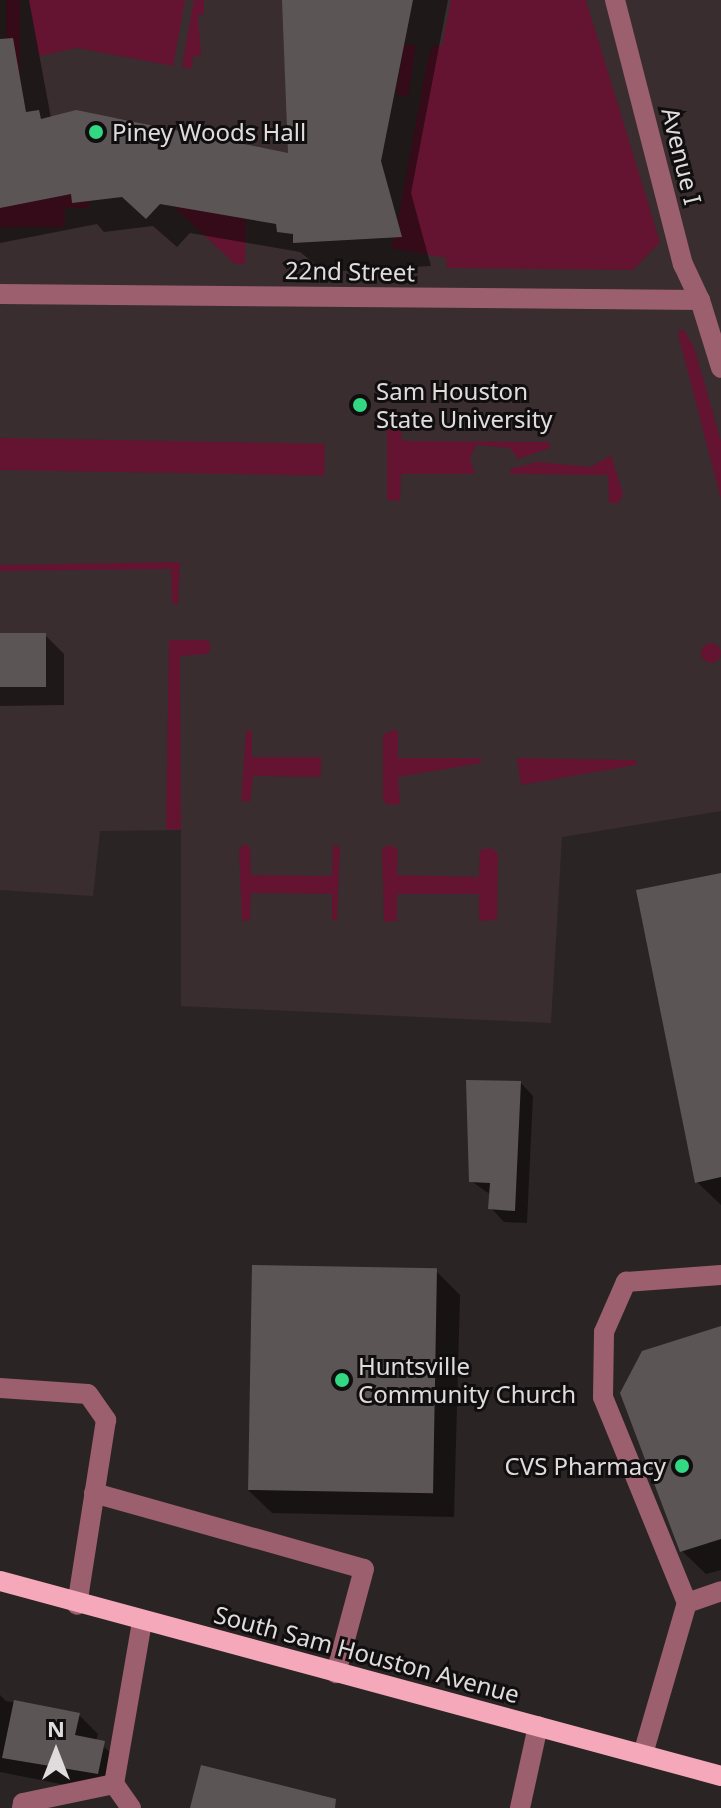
<!DOCTYPE html>
<style>
body{margin:0}
#map{position:relative;width:721px;height:1808px;overflow:hidden;background:#2b2425;font-family:"Noto Sans",sans-serif}
div>[style]{position:absolute}
.built>*{inset:0;background:#392d30}
.green>*{inset:0;background:#641430;transform-origin:0 0}
.round{border-radius:50%}
.shadow>*{inset:0;background:#0007}
.building>*{inset:0;background:#5c5556;transform-origin:0 0}
.minor>*{height:20px;margin:-10px;padding:0 10px;transform-origin:10px;border-radius:10px;background:#9b5f6d}
.major>*{height:20px;margin:-10px;padding:0 10px;transform-origin:10px;border-radius:10px;background:#f4a8b9}
.dots>*{width:22px;height:22px;translate:-50% -50%;box-sizing:border-box;border:4px solid #110e0f;border-radius:50%}
span{translate:-50% -50%;white-space:nowrap;text-align:center;line-height:1.15;-webkit-text-stroke:6px #110e0f;paint-order:stroke}
.poi-label{font-size:24px;color:#e0dcdd}
.left{translate:0 -50%;text-align:left}
.right{translate:-100% -50%;text-align:right}
.street-label{font-size:24px;color:#e0dcdd}
.north{position:absolute;left:16px;top:1712px;width:80px;height:80px;-webkit-text-stroke:6px #110e0f;paint-order:stroke;rotate:0deg;font-size:22px;font-weight:700;line-height:32px;text-align:center;color:#e0dcdd}
.north::after{content:'';display:block;margin:auto;width:28px;height:36px;background:#e0dcdd;clip-path:polygon(50% 0,100% 100%,50% 72%,0 100%)}
</style>
<div id="map">
<div class="built">
<div style="clip-path:polygon(0 0,721px 0,721px 811px,562px 837px,551px 1023px,181px 1006px,181px 830px,100px 831px,93px 896px,0 890px)"></div>
</div>
<div class="green">
<div style="left:6px;top:0;width:14px;height:114px"></div>
<div style="clip-path:polygon(29px 0,185px 0,173px 66px,77px 48px,39px 56px)"></div>
<div style="clip-path:polygon(194px 0,204px 0,204px 14px,198px 15px,201px 56px,193px 56px,192px 69px,182px 67px)"></div>
<div style="clip-path:polygon(451px 0,586px 0,660px 242px,633px 270px,447px 268px,446px 258px,391px 248px,394px 237px,402px 236px,398px 219px,428px 58px,434px 45px,442px 46px)"></div>
<div style="left:404px;top:44px;width:12px;height:51px;rotate:9deg"></div>
<div style="clip-path:polygon(71px 194px,72px 202px,89px 200px,89px 208px,65px 208px,65px 227px,0 227px,0 208px)"></div>
<div style="clip-path:polygon(173px 206px,246px 219px,245px 264px,235px 264px)"></div>
<div style="clip-path:polygon(684px 330px,694px 347px,721px 441px,721px 499px,680px 342px,678px 331px)"></div>
<div style="clip-path:polygon(400px 411px,402px 441px,550px 442px,550px 448px,518px 459px,510px 448px,476px 445px,470px 458px,475px 474px,401px 474px,400px 501px,387px 500px,387px 417px)"></div>
<div style="left:0;top:438px;width:325px;height:32px;rotate:1deg"></div>
<div style="clip-path:polygon(611px 455px,623px 493px,619px 503px,609px 503px,608px 475px,511px 474px,510px 469px,537px 462px,591px 467px)"></div>
<div style="clip-path:polygon(180px 562px,178px 605px,172px 603px,171px 569px,0 571px,0 565px)"></div>
<div style="clip-path:polygon(169px 640px,208px 640px,211px 647px,208px 654px,180px 656px,181px 830px,166px 829px)"></div>
<div class="round" style="left:701px;top:643px;width:20px;height:20px"></div>
<div style="clip-path:polygon(246px 730px,252px 732px,252px 757px,321px 757px,321px 777px,253px 776px,250px 802px,241px 801px)"></div>
<div style="clip-path:polygon(392px 730px,398px 731px,398px 758px,481px 758px,481px 763px,398px 777px,400px 804px,387px 805px,383px 799px,383px 735px)"></div>
<div style="clip-path:polygon(517px 758px,636px 760px,636px 765px,521px 785px)"></div>
<div style="clip-path:polygon(245px 844px,250px 847px,251px 875px,332px 876px,333px 845px,340px 847px,337px 920px,332px 921px,332px 894px,251px 893px,250px 920px,242px 921px,239px 849px)"></div>
<div style="clip-path:polygon(390px 845px,398px 849px,397px 875px,479px 877px,480px 850px,492px 848px,498px 855px,497px 920px,479px 921px,479px 894px,397px 894px,397px 921px,384px 922px,382px 848px)"></div>
</div>
<div class="shadow">
<div style="clip-path:polygon(0 0,29px 0,51px 118px,76px 113px,122px 119px,290px 156px,284px 0,448px 0,411px 193px,431px 266px,325px 272px,300px 252px,190px 233px,177px 247px,153px 226px,104px 232px,97px 224px,0 243px)"></div>
<div style="clip-path:polygon(45px 635px,64px 654px,64px 705px,0 706px,0 636px)"></div>
<div style="clip-path:polygon(721px 875px,721px 1205px,697px 1182px)"></div>
<div style="clip-path:polygon(520px 1082px,533px 1096px,527px 1223px,504px 1222px,491px 1208px,491px 1195px,471px 1181px)"></div>
<div style="clip-path:polygon(436px 1271px,460px 1295px,454px 1517px,272px 1513px,248px 1490px)"></div>
<div style="clip-path:polygon(721px 1328px,721px 1570px,706px 1574px,682px 1551px)"></div>
<div style="clip-path:polygon(0 1695px,6px 1701px,79px 1715px,98px 1734px,96px 1741px,123px 1762px,111px 1794px,0 1772px)"></div>
</div>
<div class="building">
<div style="clip-path:polygon(282px 0,413px 0,381px 161px,402px 237px,293px 243px,293px 234px,277px 232px,276px 224px,160px 204px,146px 219px,122px 197px,72px 203px,71px 194px,0 208px,0 39px,13px 38px,26px 112px,39px 110px,41px 119px,76px 110px,288px 153px)"></div>
<div style="left:46px;top:633px;width:54px;height:46px;rotate:90deg"></div>
<div style="clip-path:polygon(721px 873px,721px 1177px,695px 1183px,636px 890px)"></div>
<div style="clip-path:polygon(466px 1080px,521px 1081px,515px 1211px,488px 1209px,490px 1183px,469px 1182px)"></div>
<div style="left:252px;top:1265px;width:185px;height:225px;rotate:1deg"></div>
<div style="clip-path:polygon(721px 1326px,721px 1539px,680px 1552px,620px 1393px,642px 1351px)"></div>
<div style="clip-path:polygon(14px 1700px,80px 1713px,75px 1735px,105px 1741px,98px 1774px,2px 1758px)"></div>
<div style="clip-path:polygon(201px 1765px,336px 1799px,335px 1808px,190px 1808px)"></div>
</div>
<div class="minor">
<div style="left:615px;top:0;width:273px;rotate:75.6deg"></div>
<div style="left:683px;top:264px;width:40px;rotate:65deg"></div>
<div style="left:700px;top:300px;width:71px;rotate:72.8deg"></div>
<div style="left:0;top:294px;width:700px;rotate:0.49deg"></div>
<div style="left:0;top:1388px;width:88px;rotate:3.9deg"></div>
<div style="left:88px;top:1394px;width:32px;rotate:55deg"></div>
<div style="left:106px;top:1420px;width:187px;rotate:98.9deg"></div>
<div style="left:94px;top:1493px;width:280px;rotate:15.7deg"></div>
<div style="left:364px;top:1569px;width:108px;rotate:105.1deg"></div>
<div style="left:687px;top:1603px;width:36px;rotate:-19deg"></div>
<div style="left:643px;top:1754px;width:157px;rotate:-73.8deg"></div>
<div style="left:687px;top:1603px;width:222px;rotate:-112.2deg"></div>
<div style="left:603px;top:1397px;width:65px;rotate:-89.1deg"></div>
<div style="left:604px;top:1332px;width:55px;rotate:-66.3deg"></div>
<div style="left:626px;top:1282px;width:95px;rotate:-4.2deg"></div>
<div style="left:22px;top:1808px;width:5px;rotate:-79deg"></div>
<div style="left:23px;top:1803px;width:93px;rotate:-11.8deg"></div>
<div style="left:131px;top:1808px;width:29px;rotate:-125deg"></div>
<div style="left:114px;top:1784px;width:164px;rotate:-80.2deg"></div>
<div style="left:520px;top:1808px;width:84px;rotate:-77.6deg"></div>
</div>
<div class="major">
<div style="left:0;top:1581px;width:747px;rotate:15.13deg"></div>
</div>
<div class="dots">
<div style="left:96px;top:132px;background:#32d882"></div>
<div style="left:360px;top:405px;background:#32d882"></div>
<div style="left:342px;top:1380px;background:#32d882"></div>
<div style="left:682px;top:1466px;background:#32d882"></div>
</div>
<div class="poi-label">
<span class="left" style="left:112px;top:132px">Piney Woods Hall</span>
<span class="left" style="left:376px;top:405px">Sam Houston<br>State University</span>
<span class="left" style="left:358px;top:1380px">Huntsville<br>Community Church</span>
<span class="right" style="left:666px;top:1466px">CVS Pharmacy</span>
</div>
<div class="street-label">
<span style="left:682px;top:156px;rotate:76deg">Avenue I</span>
<span style="left:350px;top:271px;rotate:1deg">22nd Street</span>
<span style="left:367px;top:1654px;rotate:15deg">South Sam Houston Avenue</span>
</div>
<div class="north">N</div>
</div>
